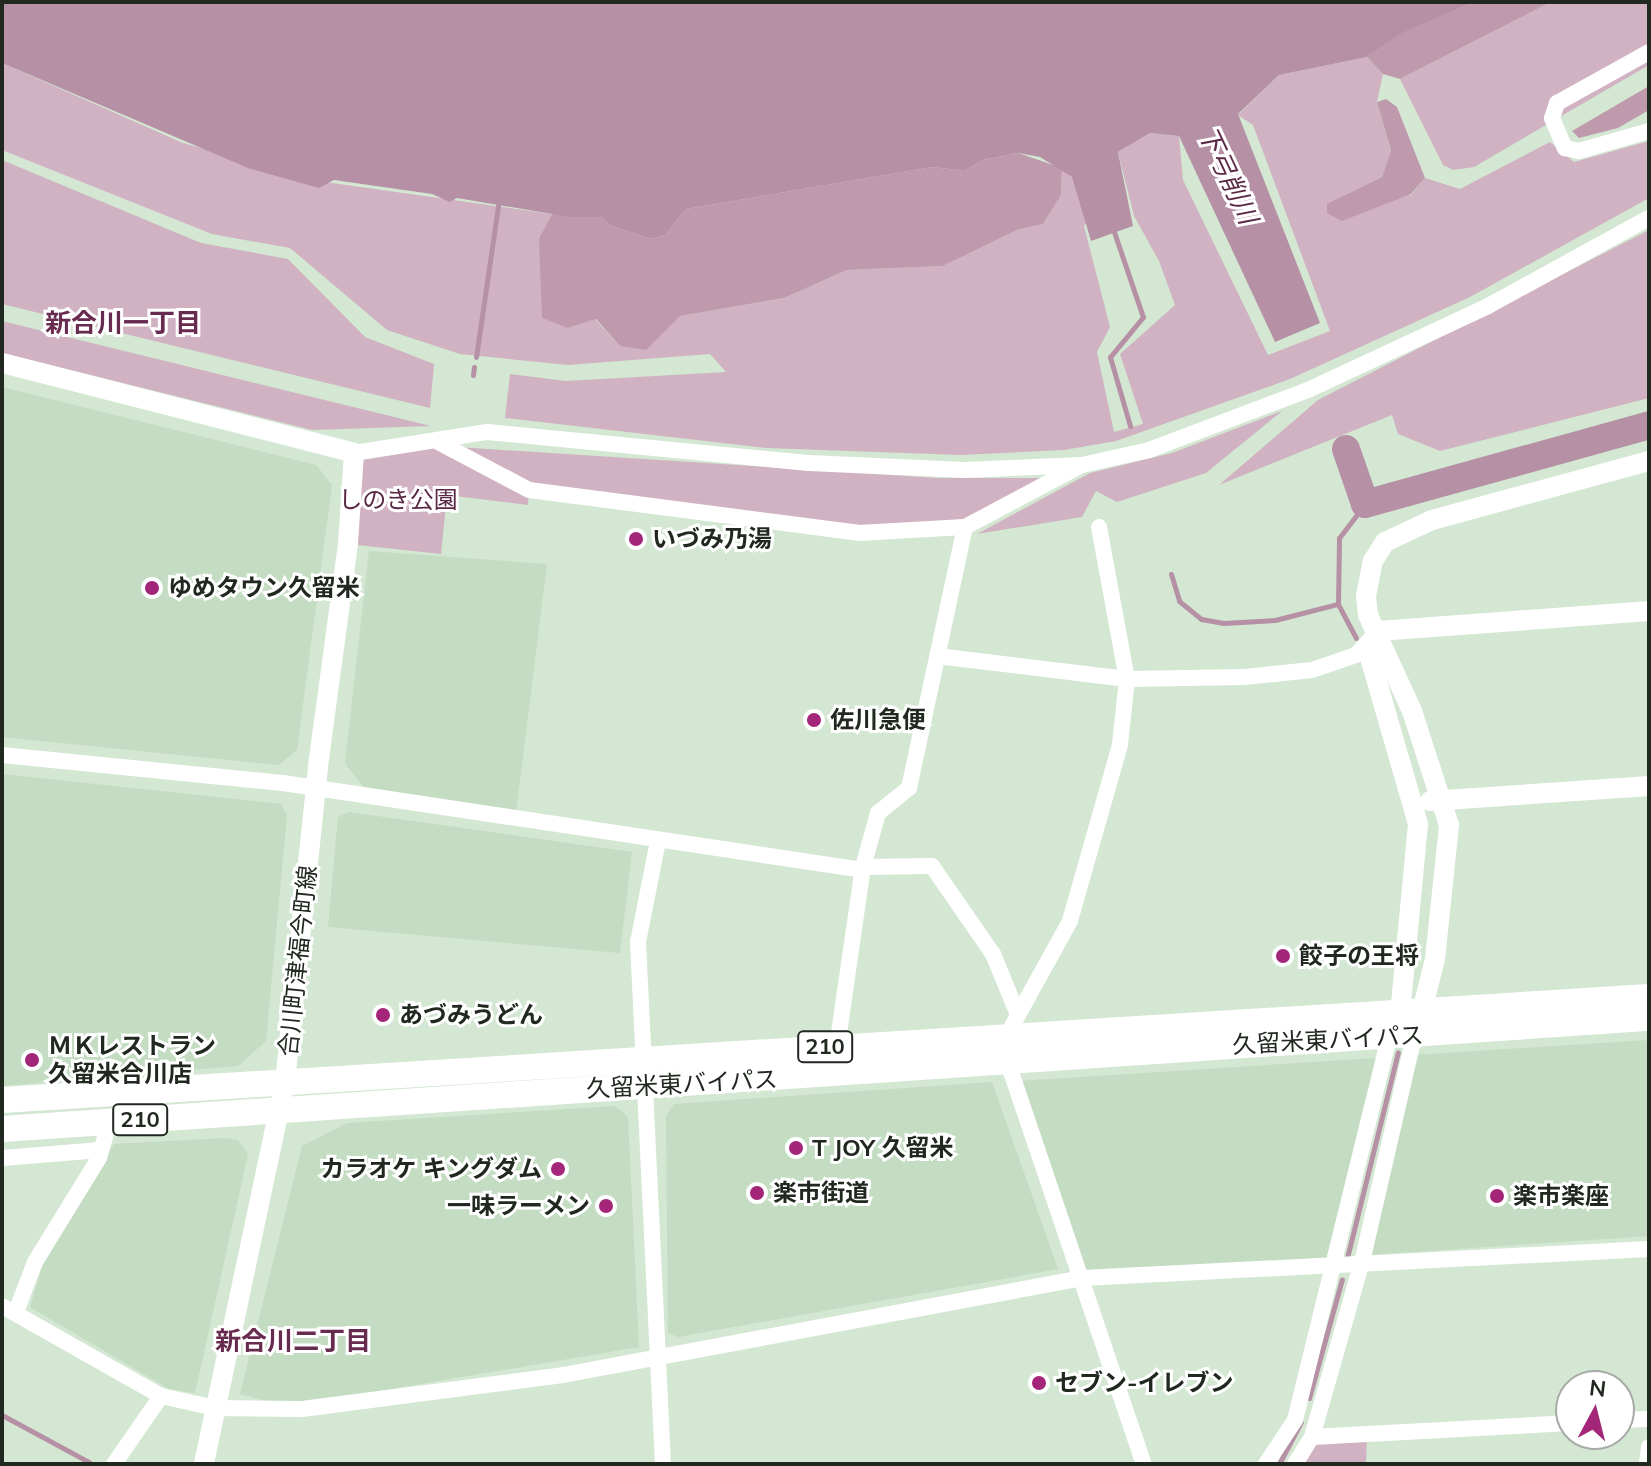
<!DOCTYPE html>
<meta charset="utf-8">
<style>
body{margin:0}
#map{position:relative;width:1651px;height:1466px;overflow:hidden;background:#d3e7d2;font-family:Mulish,"Noto Sans JP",sans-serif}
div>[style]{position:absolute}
.built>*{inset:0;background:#c3dcc2}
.green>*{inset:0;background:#d0b2c2}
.forest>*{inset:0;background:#bf9aad}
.water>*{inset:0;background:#b691a5}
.stream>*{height:5px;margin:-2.5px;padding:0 2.5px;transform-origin:2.5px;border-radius:2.5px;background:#b691a5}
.river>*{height:28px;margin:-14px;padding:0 14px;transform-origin:14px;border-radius:14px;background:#b691a5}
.minor>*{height:16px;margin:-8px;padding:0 8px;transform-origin:8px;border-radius:8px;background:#fff}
.tertiary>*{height:20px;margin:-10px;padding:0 10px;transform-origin:10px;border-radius:10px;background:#fff}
.trunk>*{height:26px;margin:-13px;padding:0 13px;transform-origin:13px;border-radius:13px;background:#fff}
.dots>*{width:22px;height:22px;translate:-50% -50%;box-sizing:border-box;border:4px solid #fff;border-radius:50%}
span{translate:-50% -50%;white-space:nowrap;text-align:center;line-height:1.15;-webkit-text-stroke:6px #fff;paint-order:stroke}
.shield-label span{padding:2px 6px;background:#fff;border:2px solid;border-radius:6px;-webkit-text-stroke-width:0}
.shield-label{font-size:22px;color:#212820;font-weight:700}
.park-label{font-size:24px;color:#592845}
.poi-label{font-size:24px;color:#212820;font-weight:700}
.left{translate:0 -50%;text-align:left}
.right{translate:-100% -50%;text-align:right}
.street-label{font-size:24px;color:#212820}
.water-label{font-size:26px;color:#5b2a47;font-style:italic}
.neighbourhood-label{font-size:26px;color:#682b50;font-weight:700}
.frame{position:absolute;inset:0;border:4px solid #212820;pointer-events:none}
.north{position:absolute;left:1555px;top:1370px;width:80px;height:80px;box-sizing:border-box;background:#fff;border:2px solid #a6a9a6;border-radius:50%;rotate:7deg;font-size:22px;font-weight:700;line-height:32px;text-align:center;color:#212820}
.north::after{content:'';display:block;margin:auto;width:28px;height:36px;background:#a32679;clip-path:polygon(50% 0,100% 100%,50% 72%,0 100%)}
</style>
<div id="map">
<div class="built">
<div style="clip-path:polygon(2px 387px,316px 465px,332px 485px,297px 750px,279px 765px,2px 737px)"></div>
<div style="clip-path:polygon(369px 551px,547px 564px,516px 813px,364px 788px,345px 763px)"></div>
<div style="clip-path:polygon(2px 774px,281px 804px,287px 815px,266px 1041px,238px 1066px,2px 1086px)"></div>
<div style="clip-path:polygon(349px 812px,632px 852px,620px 953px,328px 927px,338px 817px)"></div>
<div style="clip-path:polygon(1649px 1040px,1649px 1236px,1369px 1255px,1414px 1055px)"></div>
<div style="clip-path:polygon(1376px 1058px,1332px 1261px,1085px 1272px,1020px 1081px)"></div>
<div style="clip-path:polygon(992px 1082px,1058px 1269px,678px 1337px,668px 1333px,666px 1116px,674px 1104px)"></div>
<div style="clip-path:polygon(615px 1106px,628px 1117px,639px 1347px,314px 1402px,274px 1403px,240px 1394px,302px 1146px,347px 1123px)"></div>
<div style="clip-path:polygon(225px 1138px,238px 1140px,248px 1154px,195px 1393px,169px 1389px,30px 1307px,50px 1240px,114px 1144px)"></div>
</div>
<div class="green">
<div style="clip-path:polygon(1551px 2px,1649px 2px,1649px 65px,1474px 167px,1453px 170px,1443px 165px,1400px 79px)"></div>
<div style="clip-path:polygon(1367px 57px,1383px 74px,1377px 102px,1391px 152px,1382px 177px,1328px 204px,1411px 195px,1425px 178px,1460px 189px,1550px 142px,1574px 162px,1649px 141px,1649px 198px,1470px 297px,1290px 379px,1116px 441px,1064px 450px,961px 455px,767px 448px,505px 418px,510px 374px,566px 381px,726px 372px,710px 354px,568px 365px,460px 354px,387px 330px,290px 248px,212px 234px,2px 150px,2px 63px,183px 143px,325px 182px,552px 214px,539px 238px,568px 328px,595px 319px,620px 346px,680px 316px,784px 298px,847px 270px,943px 266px,1017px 230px,1043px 224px,1061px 195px,1062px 168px,1072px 177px,1089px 220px,1084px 226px,1110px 327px,1097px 352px,1114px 432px,1143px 424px,1120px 354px,1175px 305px,1159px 261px,1134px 216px,1118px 152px,1150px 133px,1179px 136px,1183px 180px,1268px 355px,1330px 331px,1253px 125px,1238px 115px,1279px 75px)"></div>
<div style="clip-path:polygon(2px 160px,201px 243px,288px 259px,365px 337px,434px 364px,430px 408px,2px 304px)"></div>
<div style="clip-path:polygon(1649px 230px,1649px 398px,1440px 451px,1398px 434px,1392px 415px,1219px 485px,1318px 400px)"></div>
<div style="clip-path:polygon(2px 321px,431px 426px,312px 430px,2px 353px)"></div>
<div style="clip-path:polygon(1282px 411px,1206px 473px,1117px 502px,1096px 491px,1082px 517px,977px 534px,1090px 473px,1172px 453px)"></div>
<div style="clip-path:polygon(438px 442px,529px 490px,528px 505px,447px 495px,441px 554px,348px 544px,354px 453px)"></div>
<div style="clip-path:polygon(456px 447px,938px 478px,1049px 478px,963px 519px,865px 530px,528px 483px)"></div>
<div style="clip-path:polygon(1367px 1435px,1366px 1464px,1295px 1464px,1312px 1437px)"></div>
</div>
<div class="forest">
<div style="clip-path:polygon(1475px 2px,1551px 2px,1400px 79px,1383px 74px,1367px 57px,1399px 34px)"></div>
<div style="clip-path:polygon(1649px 86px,1649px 110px,1618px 128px,1579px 138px,1572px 131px)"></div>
<div style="clip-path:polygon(1386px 99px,1397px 107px,1425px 178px,1411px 194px,1342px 221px,1327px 213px,1327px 204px,1382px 177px,1391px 151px,1377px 102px)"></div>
<div style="clip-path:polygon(1018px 153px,1062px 168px,1061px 195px,1043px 224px,1017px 230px,943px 266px,847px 270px,784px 298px,680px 316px,646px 350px,620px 346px,596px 319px,568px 328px,542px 318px,539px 238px,552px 214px,601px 217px,609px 225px,651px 239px,665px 235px,686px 209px,932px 167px,964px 171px,983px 160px)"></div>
</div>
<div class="water">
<div style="clip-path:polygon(2px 2px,1475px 2px,1400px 34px,1367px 57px,1279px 75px,1238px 114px,1320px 323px,1275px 342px,1179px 136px,1150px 133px,1118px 152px,1133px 226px,1091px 241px,1072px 177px,1040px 157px,1018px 153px,983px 160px,964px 171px,932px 167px,686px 209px,665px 235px,651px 239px,609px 225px,601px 217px,570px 217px,457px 198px,450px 202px,432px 194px,334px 180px,319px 188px,248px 168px,2px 63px)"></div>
</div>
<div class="stream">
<div style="left:1112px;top:226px;width:96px;rotate:71.2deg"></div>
<div style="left:1143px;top:317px;width:52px;rotate:129.5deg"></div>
<div style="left:1110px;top:357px;width:72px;rotate:73.8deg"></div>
<div style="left:476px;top:357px;width:159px;rotate:-81.7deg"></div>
<div style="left:473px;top:375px;width:8px;rotate:-83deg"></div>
<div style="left:1171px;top:574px;width:28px;rotate:73deg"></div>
<div style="left:1179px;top:601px;width:28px;rotate:39deg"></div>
<div style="left:1201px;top:619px;width:23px;rotate:10deg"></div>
<div style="left:1224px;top:623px;width:51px;rotate:-3.4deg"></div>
<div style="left:1275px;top:620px;width:65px;rotate:-14.3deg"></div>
<div style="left:1356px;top:638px;width:38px;rotate:-118deg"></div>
<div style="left:1338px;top:604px;width:66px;rotate:-89.1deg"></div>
<div style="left:1339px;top:538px;width:43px;rotate:-52.6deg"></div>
<div style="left:1346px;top:1262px;width:216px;rotate:-76.1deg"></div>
<div style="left:1309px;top:1398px;width:123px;rotate:-74.5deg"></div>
<div style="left:2px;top:1415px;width:99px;rotate:28.4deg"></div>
<div style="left:1279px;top:1464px;width:47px;rotate:-62.4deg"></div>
</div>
<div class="river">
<div style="left:1346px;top:449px;width:58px;rotate:70.9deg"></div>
<div style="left:1365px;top:504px;width:295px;rotate:-15.5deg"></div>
</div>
<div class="minor">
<div style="left:1649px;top:52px;width:105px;rotate:151deg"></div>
<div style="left:1557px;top:103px;width:16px;rotate:108deg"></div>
<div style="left:1552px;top:118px;width:33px;rotate:67deg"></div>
<div style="left:1565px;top:148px;width:14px;rotate:12deg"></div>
<div style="left:1579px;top:151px;width:73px;rotate:-15.9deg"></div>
<div style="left:438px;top:442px;width:103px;rotate:27.8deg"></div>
<div style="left:529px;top:490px;width:332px;rotate:7.4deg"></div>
<div style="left:858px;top:533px;width:107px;rotate:-3.2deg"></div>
<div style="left:965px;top:527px;width:128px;rotate:-28deg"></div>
<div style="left:354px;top:453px;width:135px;rotate:-9deg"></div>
<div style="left:487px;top:432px;width:323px;rotate:5.5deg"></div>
<div style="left:809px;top:463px;width:156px;rotate:2.6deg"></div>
<div style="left:965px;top:470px;width:117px;rotate:-2.4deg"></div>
<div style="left:1082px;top:465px;width:69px;rotate:-12.6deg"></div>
<div style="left:1149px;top:450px;width:170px;rotate:-20.7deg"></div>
<div style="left:1308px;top:390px;width:199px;rotate:-25deg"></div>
<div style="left:1488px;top:306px;width:183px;rotate:-28.7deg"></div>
<div style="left:1099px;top:527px;width:155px;rotate:79.6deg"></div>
<div style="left:1127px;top:679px;width:66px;rotate:96.1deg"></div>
<div style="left:1120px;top:745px;width:183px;rotate:105.9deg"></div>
<div style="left:1070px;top:921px;width:130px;rotate:118.9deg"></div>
<div style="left:1007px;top:1035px;width:25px;rotate:90deg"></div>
<div style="left:1007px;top:1060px;width:427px;rotate:71.3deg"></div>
<div style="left:937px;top:656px;width:191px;rotate:6.9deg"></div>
<div style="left:1127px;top:679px;width:118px;rotate:-1deg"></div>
<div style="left:1245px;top:677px;width:67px;rotate:-6deg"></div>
<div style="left:1312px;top:670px;width:46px;rotate:-18.8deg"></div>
<div style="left:1356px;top:655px;width:31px;rotate:-48deg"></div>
<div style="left:2px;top:755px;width:282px;rotate:5.7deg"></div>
<div style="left:283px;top:783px;width:586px;rotate:8.53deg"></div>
<div style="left:658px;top:841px;width:103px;rotate:101.2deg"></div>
<div style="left:638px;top:942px;width:523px;rotate:87.26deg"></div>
<div style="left:863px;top:867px;width:69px;rotate:-0.8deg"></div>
<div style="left:932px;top:866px;width:107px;rotate:55.3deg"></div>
<div style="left:993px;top:954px;width:66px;rotate:67.7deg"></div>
<div style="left:837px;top:1047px;width:182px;rotate:-81.8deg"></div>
<div style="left:863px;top:867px;width:56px;rotate:-74.5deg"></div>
<div style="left:878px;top:813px;width:40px;rotate:-39deg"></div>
<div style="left:909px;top:788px;width:267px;rotate:-77.9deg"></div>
<div style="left:2px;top:1158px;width:99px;rotate:-4.6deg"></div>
<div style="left:2px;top:1306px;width:183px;rotate:29.5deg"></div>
<div style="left:161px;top:1396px;width:55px;rotate:12.5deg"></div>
<div style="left:215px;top:1408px;width:87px;rotate:0.7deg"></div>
<div style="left:302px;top:1409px;width:263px;rotate:-7.4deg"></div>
<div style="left:563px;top:1375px;width:529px;rotate:-10.57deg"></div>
<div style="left:1083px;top:1278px;width:567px;rotate:-2.93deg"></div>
<div style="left:16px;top:1312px;width:53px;rotate:-69.2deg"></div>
<div style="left:35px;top:1262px;width:122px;rotate:-58.4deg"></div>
<div style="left:99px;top:1158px;width:37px;rotate:-74deg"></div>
<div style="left:1619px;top:1420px;width:30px;rotate:-2deg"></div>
<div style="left:1312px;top:1437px;width:259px;rotate:-3.1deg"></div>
<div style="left:114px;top:1464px;width:83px;rotate:-55.3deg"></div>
<div style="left:1266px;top:1464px;width:53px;rotate:-56.6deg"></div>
<div style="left:1295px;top:1420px;width:402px;rotate:-76.2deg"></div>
<div style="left:1295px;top:1464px;width:32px;rotate:-58deg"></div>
<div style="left:1312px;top:1437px;width:182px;rotate:-74.1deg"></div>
<div style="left:1362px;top:1262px;width:240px;rotate:-77deg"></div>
<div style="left:1647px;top:1464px;width:17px;rotate:-83deg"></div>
</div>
<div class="tertiary">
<div style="left:2px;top:363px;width:363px;rotate:14.3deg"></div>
<div style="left:354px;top:453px;width:91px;rotate:93.8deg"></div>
<div style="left:348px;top:544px;width:216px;rotate:97.7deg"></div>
<div style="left:319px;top:758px;width:326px;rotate:96deg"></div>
<div style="left:285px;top:1082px;width:390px;rotate:102deg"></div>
<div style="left:1378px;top:631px;width:31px;rotate:103deg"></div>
<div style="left:1371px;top:661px;width:170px;rotate:73.9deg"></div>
<div style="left:1418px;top:824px;width:191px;rotate:95.4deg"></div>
<div style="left:1378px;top:631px;width:272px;rotate:-4.2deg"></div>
<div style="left:1430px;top:801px;width:220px;rotate:-3.9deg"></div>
<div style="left:1422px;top:1011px;width:54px;rotate:-76deg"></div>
<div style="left:1435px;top:959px;width:135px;rotate:-84deg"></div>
<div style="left:1449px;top:825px;width:120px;rotate:-108deg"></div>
<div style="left:1412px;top:711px;width:106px;rotate:-114.6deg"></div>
<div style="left:1368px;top:615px;width:19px;rotate:-96deg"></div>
<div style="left:1366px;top:596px;width:36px;rotate:-79deg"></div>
<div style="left:1373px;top:561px;width:22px;rotate:-58deg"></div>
<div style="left:1385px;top:542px;width:52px;rotate:-25.1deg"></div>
<div style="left:1432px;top:520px;width:225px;rotate:-15.2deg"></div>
</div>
<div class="trunk">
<div style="left:2px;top:1100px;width:1650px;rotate:-3.58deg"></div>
<div style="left:2px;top:1129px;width:1651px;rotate:-3.86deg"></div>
</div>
<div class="dots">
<div style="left:636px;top:539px;background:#a32679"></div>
<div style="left:152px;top:588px;background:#a32679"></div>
<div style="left:814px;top:720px;background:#a32679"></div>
<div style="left:1283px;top:956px;background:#a32679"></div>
<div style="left:383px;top:1015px;background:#a32679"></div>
<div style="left:32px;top:1060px;background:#a32679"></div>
<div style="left:796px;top:1148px;background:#a32679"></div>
<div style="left:558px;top:1169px;background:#a32679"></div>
<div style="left:757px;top:1193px;background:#a32679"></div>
<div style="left:1497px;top:1196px;background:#a32679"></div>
<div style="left:606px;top:1206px;background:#a32679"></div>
<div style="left:1039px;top:1383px;background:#a32679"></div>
</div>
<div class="shield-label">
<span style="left:825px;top:1047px">210</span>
<span style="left:140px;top:1120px">210</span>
</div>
<div class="park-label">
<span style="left:398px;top:500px">しのき公園</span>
</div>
<div class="poi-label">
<span class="left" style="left:652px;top:539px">いづみ乃湯</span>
<span class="left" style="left:168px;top:588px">ゆめタウン久留米</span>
<span class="left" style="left:830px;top:720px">佐川急便</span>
<span class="left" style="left:1299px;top:956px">餃子の王将</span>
<span class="left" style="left:399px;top:1015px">あづみうどん</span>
<span class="left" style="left:48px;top:1060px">ＭＫレストラン<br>久留米合川店</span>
<span class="left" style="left:812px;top:1148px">T JOY 久留米</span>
<span class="right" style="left:542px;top:1169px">カラオケ キングダム</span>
<span class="left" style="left:773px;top:1193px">楽市街道</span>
<span class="left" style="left:1513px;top:1196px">楽市楽座</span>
<span class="right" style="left:590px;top:1206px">一味ラーメン</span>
<span class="left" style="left:1055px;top:1383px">セブン-イレブン</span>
</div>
<div class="street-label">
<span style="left:298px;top:961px;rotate:-84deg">合川町津福今町線</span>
<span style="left:1328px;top:1040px;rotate:-3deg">久留米東バイパス</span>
<span style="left:682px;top:1084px;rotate:-3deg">久留米東バイパス</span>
</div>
<div class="water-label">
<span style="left:1228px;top:175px;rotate:65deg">下弓削川</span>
</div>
<div class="neighbourhood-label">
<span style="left:123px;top:323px">新合川一丁目</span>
<span style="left:293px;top:1341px">新合川二丁目</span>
</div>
<div class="frame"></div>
<div class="north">N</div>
</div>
